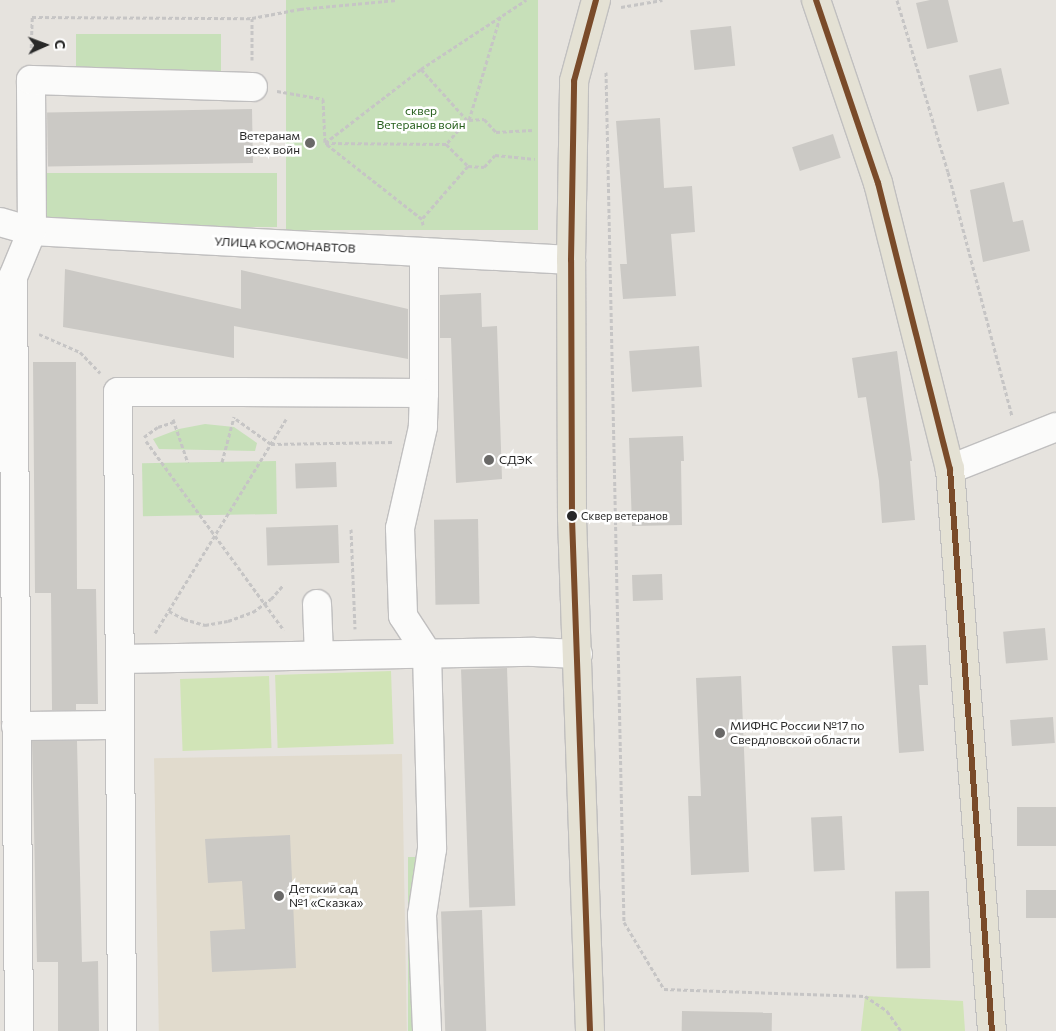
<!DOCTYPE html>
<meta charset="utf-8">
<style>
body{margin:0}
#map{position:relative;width:1056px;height:1031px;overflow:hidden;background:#e6e3de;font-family:Commissioner,sans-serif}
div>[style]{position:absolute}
.education>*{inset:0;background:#e1dbcd;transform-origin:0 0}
.green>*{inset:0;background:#c7e0b9;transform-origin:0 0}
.pitch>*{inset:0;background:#d1e4b7;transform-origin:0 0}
.building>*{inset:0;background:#cbc9c5;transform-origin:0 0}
.path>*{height:3px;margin-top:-1.5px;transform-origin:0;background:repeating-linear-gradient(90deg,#c6c5c5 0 4px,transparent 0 6.5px)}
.roads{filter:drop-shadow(1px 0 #c0bfbf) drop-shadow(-1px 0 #c0bfbf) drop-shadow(0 1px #c0bfbf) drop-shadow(0 -1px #c0bfbf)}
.minor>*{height:28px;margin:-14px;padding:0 14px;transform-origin:14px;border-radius:14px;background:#fbfbfa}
.major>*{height:28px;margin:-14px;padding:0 14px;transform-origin:14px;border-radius:14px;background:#e4e1d4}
.bus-1>*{height:6px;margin:-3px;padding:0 3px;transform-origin:3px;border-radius:3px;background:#7a4b2a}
.dots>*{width:14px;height:14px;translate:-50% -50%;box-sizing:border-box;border:2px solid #fff;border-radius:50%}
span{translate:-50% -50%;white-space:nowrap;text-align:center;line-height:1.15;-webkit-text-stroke:5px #fff;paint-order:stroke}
.bus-label{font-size:11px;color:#282828}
.left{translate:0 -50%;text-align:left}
.park-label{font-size:12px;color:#28601e}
.poi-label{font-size:12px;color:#282828}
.right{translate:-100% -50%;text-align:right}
.street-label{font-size:12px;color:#282828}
.north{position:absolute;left:20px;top:20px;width:50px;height:50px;-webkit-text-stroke:4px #fff;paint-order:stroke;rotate:88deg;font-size:14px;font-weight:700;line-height:20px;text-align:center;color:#282828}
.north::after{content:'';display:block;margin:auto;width:18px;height:22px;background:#282828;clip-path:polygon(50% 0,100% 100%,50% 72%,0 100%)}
</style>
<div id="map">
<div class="education">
<div style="left:402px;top:754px;width:277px;height:248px;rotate:89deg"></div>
</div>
<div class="green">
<div style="left:286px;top:0;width:252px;height:230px"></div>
<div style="left:76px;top:34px;width:145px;height:40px"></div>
<div style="left:44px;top:173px;width:233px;height:54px"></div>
<div style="clip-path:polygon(205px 424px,234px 427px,257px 443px,255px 451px,159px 449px,153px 439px,179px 429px)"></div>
<div style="left:276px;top:461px;width:53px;height:134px;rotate:89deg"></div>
<div style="left:423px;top:857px;width:174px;height:15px;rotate:90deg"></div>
</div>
<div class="pitch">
<div style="left:391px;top:671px;width:73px;height:116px;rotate:88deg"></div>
<div style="left:269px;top:676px;width:72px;height:89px;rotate:88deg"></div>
<div style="clip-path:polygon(865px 996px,963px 1001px,965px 1031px,861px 1031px)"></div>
</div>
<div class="building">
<div style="clip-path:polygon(930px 0,948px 0,958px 42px,927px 49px,916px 3px)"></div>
<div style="left:731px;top:26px;width:40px;height:41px;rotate:84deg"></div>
<div style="left:1001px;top:68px;width:37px;height:33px;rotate:77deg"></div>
<div style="left:252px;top:109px;width:54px;height:205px;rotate:89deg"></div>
<div style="clip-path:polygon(660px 118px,664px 188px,692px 186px,695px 232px,671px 234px,676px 296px,623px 299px,620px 264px,627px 264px,616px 121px)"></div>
<div style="left:833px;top:134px;width:25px;height:43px;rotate:72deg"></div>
<div style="clip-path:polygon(1004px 182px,1013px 222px,1023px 220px,1030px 251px,983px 262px,970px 190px)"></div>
<div style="clip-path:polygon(65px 269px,241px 309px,241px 270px,408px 309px,408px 359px,234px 326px,234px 358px,63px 327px)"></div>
<div style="clip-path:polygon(481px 293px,482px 327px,497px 326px,502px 479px,456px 483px,451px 338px,440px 338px,440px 295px)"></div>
<div style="left:699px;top:346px;width:41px;height:70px;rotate:86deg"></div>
<div style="clip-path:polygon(897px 351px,912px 461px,910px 461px,915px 520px,882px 523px,879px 481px,866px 397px,858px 398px,852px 358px)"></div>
<div style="clip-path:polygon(33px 362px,76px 362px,77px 589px,96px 589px,98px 704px,76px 704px,76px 710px,52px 710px,51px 593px,35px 593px)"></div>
<div style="clip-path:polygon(683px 436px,684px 461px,681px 461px,682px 525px,632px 526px,629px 438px)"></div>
<div style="left:336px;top:462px;width:25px;height:41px;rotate:88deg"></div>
<div style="left:478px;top:519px;width:85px;height:44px;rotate:89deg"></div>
<div style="left:338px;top:525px;width:38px;height:72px;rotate:88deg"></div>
<div style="left:662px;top:574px;width:26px;height:30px;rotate:88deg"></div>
<div style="left:1045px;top:628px;width:32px;height:42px;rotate:85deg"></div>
<div style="clip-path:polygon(926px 645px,928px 685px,919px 685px,924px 751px,899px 753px,892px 646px)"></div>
<div style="left:507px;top:668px;width:238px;height:46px;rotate:88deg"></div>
<div style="clip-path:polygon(741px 676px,749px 872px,691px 875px,688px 796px,701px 796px,696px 678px)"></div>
<div style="left:1053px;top:717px;width:26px;height:43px;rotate:86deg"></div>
<div style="clip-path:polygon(32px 741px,77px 741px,82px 962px,98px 961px,99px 1031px,58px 1031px,58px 962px,37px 962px)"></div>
<div style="left:1056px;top:807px;width:39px;height:39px;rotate:90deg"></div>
<div style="left:842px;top:816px;width:54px;height:31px;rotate:87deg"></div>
<div style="clip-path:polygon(290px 835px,296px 968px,212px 972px,210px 931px,245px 929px,242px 881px,208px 883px,205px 839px)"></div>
<div style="left:1056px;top:890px;width:28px;height:30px;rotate:90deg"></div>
<div style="left:929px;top:891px;width:77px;height:34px;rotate:89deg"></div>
<div style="left:482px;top:910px;width:121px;height:41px;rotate:88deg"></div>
<div style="left:682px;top:1011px;width:90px;height:20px;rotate:1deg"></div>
</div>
<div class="path">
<div style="left:897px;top:0;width:179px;rotate:73.5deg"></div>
<div style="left:948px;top:172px;width:252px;rotate:75.3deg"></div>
<div style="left:621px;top:7px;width:42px;rotate:-9.7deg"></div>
<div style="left:252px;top:18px;width:49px;rotate:-10.6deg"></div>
<div style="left:300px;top:9px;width:97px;rotate:-5.3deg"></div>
<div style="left:31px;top:54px;width:37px;rotate:-88deg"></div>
<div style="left:32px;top:17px;width:220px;rotate:0.3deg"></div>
<div style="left:252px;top:18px;width:42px;rotate:90deg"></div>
<div style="left:421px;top:69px;width:69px;rotate:48deg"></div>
<div style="left:467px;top:120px;width:32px;rotate:131deg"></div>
<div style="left:446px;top:144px;width:31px;rotate:45deg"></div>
<div style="left:468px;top:166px;width:70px;rotate:131deg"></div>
<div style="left:606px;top:72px;width:850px;rotate:88.79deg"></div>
<div style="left:624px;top:922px;width:78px;rotate:59.2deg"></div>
<div style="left:664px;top:989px;width:201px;rotate:2deg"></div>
<div style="left:865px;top:996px;width:27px;rotate:34deg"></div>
<div style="left:887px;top:1011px;width:24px;rotate:55deg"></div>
<div style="left:277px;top:91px;width:47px;rotate:9.9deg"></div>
<div style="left:323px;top:99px;width:44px;rotate:87.4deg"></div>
<div style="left:325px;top:143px;width:121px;rotate:0.5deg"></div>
<div style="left:469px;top:120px;width:108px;rotate:-73.2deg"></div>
<div style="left:469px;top:120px;width:15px;rotate:-4deg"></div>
<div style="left:484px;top:119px;width:18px;rotate:47deg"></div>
<div style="left:496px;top:132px;width:38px;rotate:-3deg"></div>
<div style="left:468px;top:166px;width:16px;rotate:4deg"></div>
<div style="left:484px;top:167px;width:16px;rotate:-47deg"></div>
<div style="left:495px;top:155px;width:40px;rotate:5.7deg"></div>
<div style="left:423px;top:225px;width:6px;rotate:-99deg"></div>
<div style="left:422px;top:219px;width:123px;rotate:-141.9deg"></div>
<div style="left:325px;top:143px;width:121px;rotate:-37.6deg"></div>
<div style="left:421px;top:69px;width:126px;rotate:-33.3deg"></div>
<div style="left:39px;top:334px;width:45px;rotate:23.7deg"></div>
<div style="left:80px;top:352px;width:29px;rotate:46deg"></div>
<div style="left:173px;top:419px;width:46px;rotate:71.2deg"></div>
<div style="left:236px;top:419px;width:43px;rotate:35.5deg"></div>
<div style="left:271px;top:444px;width:123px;rotate:-0.9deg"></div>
<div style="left:144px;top:437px;width:17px;rotate:-36deg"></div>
<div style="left:158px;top:427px;width:19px;rotate:-18deg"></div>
<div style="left:146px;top:441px;width:234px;rotate:53.9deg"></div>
<div style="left:222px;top:462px;width:47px;rotate:-75.1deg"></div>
<div style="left:351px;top:529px;width:100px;rotate:87.7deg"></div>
<div style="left:169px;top:611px;width:17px;rotate:28deg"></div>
<div style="left:184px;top:619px;width:22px;rotate:16deg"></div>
<div style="left:205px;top:625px;width:23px;rotate:-10deg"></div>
<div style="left:228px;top:621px;width:27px;rotate:-20deg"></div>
<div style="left:253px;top:612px;width:22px;rotate:-36deg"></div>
<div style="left:271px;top:599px;width:18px;rotate:-49deg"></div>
<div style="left:155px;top:633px;width:251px;rotate:-58.5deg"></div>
</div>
<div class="roads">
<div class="minor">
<div style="left:0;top:222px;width:33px;rotate:16deg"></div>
<div style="left:32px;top:231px;width:540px;rotate:3.08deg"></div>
<div style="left:424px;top:393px;width:141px;rotate:-90deg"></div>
<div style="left:950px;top:469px;width:114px;rotate:-21.6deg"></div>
<div style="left:317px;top:604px;width:51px;rotate:87.8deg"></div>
<div style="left:120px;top:659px;width:414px;rotate:-1deg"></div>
<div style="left:534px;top:652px;width:44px;rotate:2.6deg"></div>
<div style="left:16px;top:726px;width:104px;rotate:-0.6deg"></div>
<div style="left:19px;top:1031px;width:754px;rotate:-90.46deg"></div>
<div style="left:13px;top:277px;width:50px;rotate:-67.6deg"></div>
<div style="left:32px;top:231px;width:151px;rotate:-90.4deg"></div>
<div style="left:31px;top:80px;width:222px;rotate:1.8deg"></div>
<div style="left:122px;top:1031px;width:639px;rotate:-90.36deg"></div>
<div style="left:118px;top:392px;width:122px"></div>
<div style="left:240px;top:392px;width:184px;rotate:0.3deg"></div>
<div style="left:424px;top:393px;width:34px;rotate:92deg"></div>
<div style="left:423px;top:427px;width:104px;rotate:102.8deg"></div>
<div style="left:400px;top:528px;width:88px;rotate:88deg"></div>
<div style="left:403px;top:616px;width:44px;rotate:57deg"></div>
<div style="left:427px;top:653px;width:196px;rotate:88.5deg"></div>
<div style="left:432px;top:849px;width:67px;rotate:98.6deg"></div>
<div style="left:422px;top:915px;width:116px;rotate:87.5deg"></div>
</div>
<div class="major">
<div style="left:816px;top:0;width:193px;rotate:71.3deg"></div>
<div style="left:878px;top:183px;width:295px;rotate:75.9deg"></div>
<div style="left:950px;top:469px;width:564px;rotate:85.73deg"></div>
<div style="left:590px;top:1031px;width:514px;rotate:-92.01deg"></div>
<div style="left:572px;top:517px;width:257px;rotate:-90.2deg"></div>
<div style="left:571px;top:260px;width:179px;rotate:-89deg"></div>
<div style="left:574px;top:81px;width:84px;rotate:-74.8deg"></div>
</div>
</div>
<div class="bus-1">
<div style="left:816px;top:0;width:193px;rotate:71.3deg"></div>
<div style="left:878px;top:183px;width:295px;rotate:75.9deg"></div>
<div style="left:950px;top:469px;width:564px;rotate:85.73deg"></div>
<div style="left:590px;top:1031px;width:514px;rotate:-92.01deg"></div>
<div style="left:572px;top:517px;width:257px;rotate:-90.2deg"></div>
<div style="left:571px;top:260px;width:179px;rotate:-89deg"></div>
<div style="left:574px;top:81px;width:84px;rotate:-74.8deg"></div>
</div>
<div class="dots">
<div style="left:310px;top:143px;background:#6a6968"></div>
<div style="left:489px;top:460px;background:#6a6968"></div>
<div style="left:572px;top:516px;background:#282828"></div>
<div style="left:720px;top:733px;background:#6a6968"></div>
<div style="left:279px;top:896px;background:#6a6968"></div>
</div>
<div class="bus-label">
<span class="left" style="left:581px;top:516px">Сквер ветеранов</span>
</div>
<div class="park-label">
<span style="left:421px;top:118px">сквер<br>Ветеранов войн</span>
</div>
<div class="poi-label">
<span class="right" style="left:300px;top:143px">Ветеранам<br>всех войн</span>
<span class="left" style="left:499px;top:460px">СДЭК</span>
<span class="left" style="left:730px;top:733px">МИФНС России №17 по<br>Свердловской области</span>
<span class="left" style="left:289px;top:896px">Детский сад<br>№1 «Сказка»</span>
</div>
<div class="street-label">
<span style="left:285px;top:245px;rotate:3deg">УЛИЦА КОСМОНАВТОВ</span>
</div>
<div class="north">С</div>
</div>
